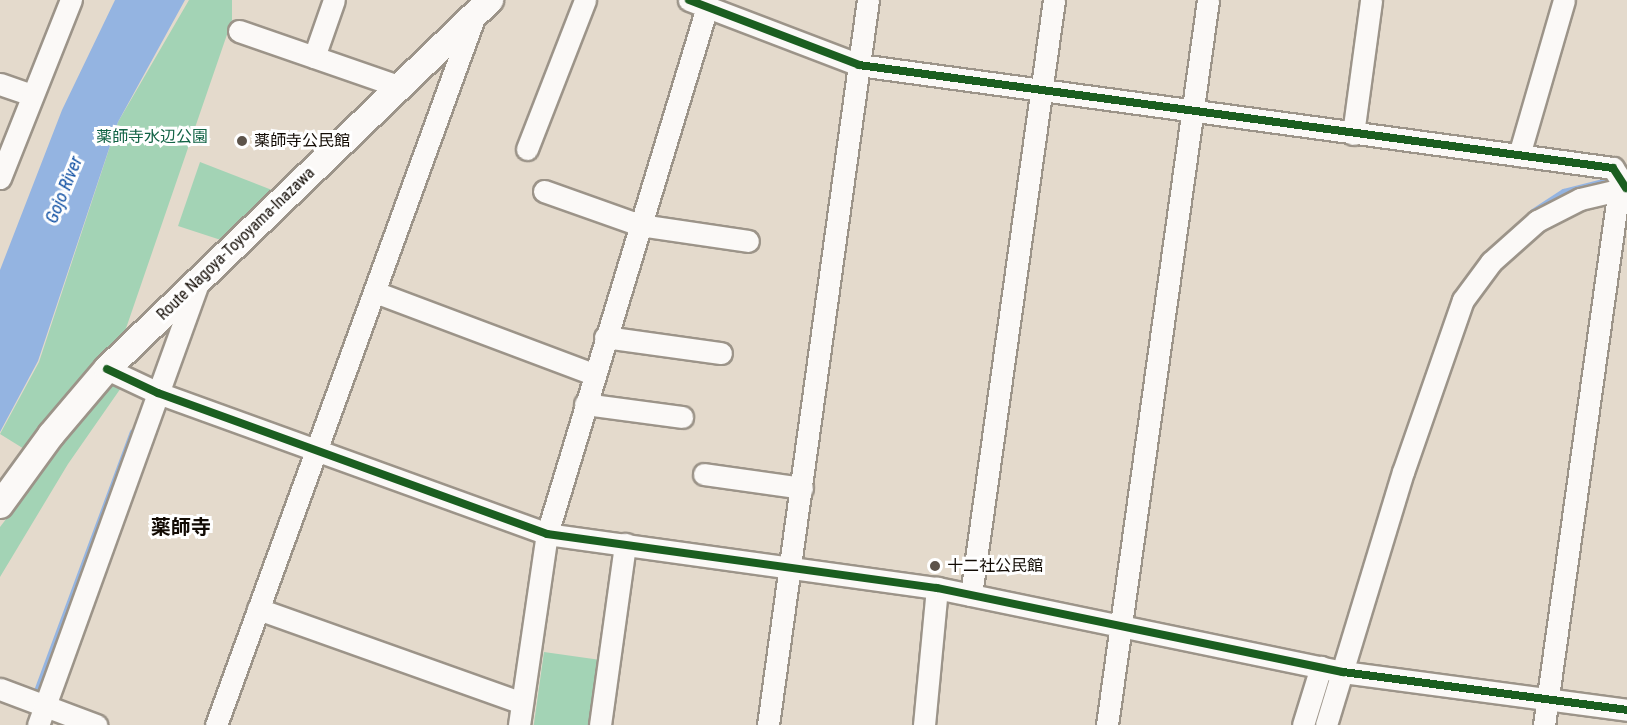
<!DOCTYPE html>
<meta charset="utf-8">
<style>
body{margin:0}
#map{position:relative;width:1627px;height:725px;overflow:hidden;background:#e4dacc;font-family:"Roboto Condensed","Noto Sans JP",sans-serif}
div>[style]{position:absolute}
.green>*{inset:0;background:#a3d3b5;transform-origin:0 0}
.water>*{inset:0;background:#94b4e1}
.stream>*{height:6px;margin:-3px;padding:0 3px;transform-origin:3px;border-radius:3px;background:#94b4e1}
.roads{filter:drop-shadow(2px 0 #9c9489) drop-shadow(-2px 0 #9c9489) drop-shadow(0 2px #9c9489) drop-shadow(0 -2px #9c9489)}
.minor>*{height:21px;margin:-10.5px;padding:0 10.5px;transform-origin:10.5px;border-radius:10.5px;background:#fbf9f7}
.major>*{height:26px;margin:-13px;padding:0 13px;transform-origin:13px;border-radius:13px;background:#fbf9f7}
.cycleway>*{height:8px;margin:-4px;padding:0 4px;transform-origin:4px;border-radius:4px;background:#1b5e20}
.dots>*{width:16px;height:16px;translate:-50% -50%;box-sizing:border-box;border:3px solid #fff;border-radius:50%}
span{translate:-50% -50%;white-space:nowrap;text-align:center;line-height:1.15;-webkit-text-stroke:6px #fff;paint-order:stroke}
.park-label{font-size:16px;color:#126345}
.poi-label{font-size:16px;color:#120b04}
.left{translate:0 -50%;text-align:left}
.street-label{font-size:16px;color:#120b04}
.water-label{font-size:18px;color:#1050a3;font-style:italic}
.quarter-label{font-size:20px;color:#120b04;font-weight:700}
</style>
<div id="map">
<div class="green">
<div style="clip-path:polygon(189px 0,232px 0,232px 20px,122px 340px,29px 452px,0 434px,39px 362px,118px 122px)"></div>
<div style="clip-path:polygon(200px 162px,277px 192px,227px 242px,178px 226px)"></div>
<div style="clip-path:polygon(112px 381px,123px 385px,68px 464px,0 577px,0 527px)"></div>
<div style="left:544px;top:652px;width:59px;height:74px;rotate:8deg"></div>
</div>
<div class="water">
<div style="clip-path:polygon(115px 0,185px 0,118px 122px,38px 361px,0 432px,0 270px,62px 110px)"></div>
</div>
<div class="stream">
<div style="left:1533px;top:212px;width:37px;rotate:-33deg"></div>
<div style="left:1564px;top:192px;width:53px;rotate:-14.3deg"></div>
<div style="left:32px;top:695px;width:4px;rotate:-14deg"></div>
<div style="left:36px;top:694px;width:279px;rotate:-69.7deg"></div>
<div style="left:1315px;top:725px;width:26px;rotate:-72deg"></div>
</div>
<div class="roads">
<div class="minor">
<div style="left:689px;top:0;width:182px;rotate:20.9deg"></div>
<div style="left:859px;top:65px;width:761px;rotate:7.78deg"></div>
<div style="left:1613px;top:168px;width:24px;rotate:57deg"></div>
<div style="left:239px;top:31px;width:168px;rotate:19.1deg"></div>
<div style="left:314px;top:57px;width:60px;rotate:-70.7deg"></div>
<div style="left:0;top:84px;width:34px;rotate:19deg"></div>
<div style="left:1353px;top:134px;width:135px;rotate:-82.3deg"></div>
<div style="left:527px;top:149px;width:160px;rotate:-68.7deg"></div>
<div style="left:1519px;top:155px;width:161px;rotate:-73.8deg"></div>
<div style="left:0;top:178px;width:192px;rotate:-68.3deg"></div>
<div style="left:544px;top:191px;width:102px;rotate:19.5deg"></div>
<div style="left:640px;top:225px;width:109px;rotate:8.4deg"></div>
<div style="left:375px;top:292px;width:233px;rotate:20.6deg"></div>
<div style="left:605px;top:337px;width:117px;rotate:7.9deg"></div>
<div style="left:107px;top:369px;width:56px;rotate:25.2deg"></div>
<div style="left:158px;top:393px;width:414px;rotate:19.9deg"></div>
<div style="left:547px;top:534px;width:394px;rotate:7.9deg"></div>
<div style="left:937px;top:588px;width:415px;rotate:11.7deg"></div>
<div style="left:1343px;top:672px;width:287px;rotate:7.6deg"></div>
<div style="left:585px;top:404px;width:98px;rotate:7.6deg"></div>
<div style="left:704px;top:474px;width:99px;rotate:8.1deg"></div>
<div style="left:971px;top:595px;width:601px;rotate:-82.06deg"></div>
<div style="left:258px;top:609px;width:280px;rotate:19.6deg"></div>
<div style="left:0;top:689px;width:103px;rotate:20.6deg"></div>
<div style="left:38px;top:725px;width:470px;rotate:-70.1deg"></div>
<div style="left:216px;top:725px;width:756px;rotate:-69.96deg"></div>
<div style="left:519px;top:725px;width:193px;rotate:-81.7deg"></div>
<div style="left:547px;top:534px;width:551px;rotate:-73.11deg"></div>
<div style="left:600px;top:725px;width:183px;rotate:-82.1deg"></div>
<div style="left:768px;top:725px;width:732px;rotate:-82.15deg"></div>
<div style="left:924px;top:725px;width:138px;rotate:-84.6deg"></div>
<div style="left:1107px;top:725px;width:732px;rotate:-82.07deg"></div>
<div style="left:1303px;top:725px;width:61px;rotate:-72.8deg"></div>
<div style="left:1326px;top:725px;width:264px;rotate:-73.1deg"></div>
<div style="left:1403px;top:472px;width:182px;rotate:-70.8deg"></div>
<div style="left:1463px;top:300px;width:47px;rotate:-53.6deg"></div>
<div style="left:1491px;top:262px;width:62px;rotate:-41.7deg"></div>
<div style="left:1537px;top:221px;width:48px;rotate:-27.1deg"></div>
<div style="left:1580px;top:199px;width:48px;rotate:-13.2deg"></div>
<div style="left:1544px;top:725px;width:542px;rotate:-82.05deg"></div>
</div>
<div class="major">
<div style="left:0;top:505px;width:87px;rotate:-53.9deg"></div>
<div style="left:51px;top:435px;width:87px;rotate:-49.7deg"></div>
<div style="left:107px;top:369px;width:532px;rotate:-43.93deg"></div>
</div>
</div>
<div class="cycleway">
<div style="left:689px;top:0;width:182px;rotate:20.9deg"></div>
<div style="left:859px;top:65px;width:761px;rotate:7.78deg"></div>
<div style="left:1613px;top:168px;width:24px;rotate:57deg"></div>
<div style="left:107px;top:369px;width:56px;rotate:25.2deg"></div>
<div style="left:158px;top:393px;width:414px;rotate:19.9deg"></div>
<div style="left:547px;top:534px;width:394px;rotate:7.9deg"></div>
<div style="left:937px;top:588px;width:415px;rotate:11.7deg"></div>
<div style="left:1343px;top:672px;width:287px;rotate:7.6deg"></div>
</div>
<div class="dots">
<div style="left:242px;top:141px;background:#5c534a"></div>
<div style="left:935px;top:566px;background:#5c534a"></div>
</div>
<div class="park-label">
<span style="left:152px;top:137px">薬師寺水辺公園</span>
</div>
<div class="poi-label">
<span class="left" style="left:254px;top:141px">薬師寺公民館</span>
<span class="left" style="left:947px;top:566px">十二社公民館</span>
</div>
<div class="street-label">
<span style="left:236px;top:244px;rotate:-44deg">Route Nagoya-Toyoyama-Inazawa</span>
</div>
<div class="water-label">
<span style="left:64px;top:190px;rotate:-68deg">Gojo River</span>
</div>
<div class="quarter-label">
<span style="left:181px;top:527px">薬師寺</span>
</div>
</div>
